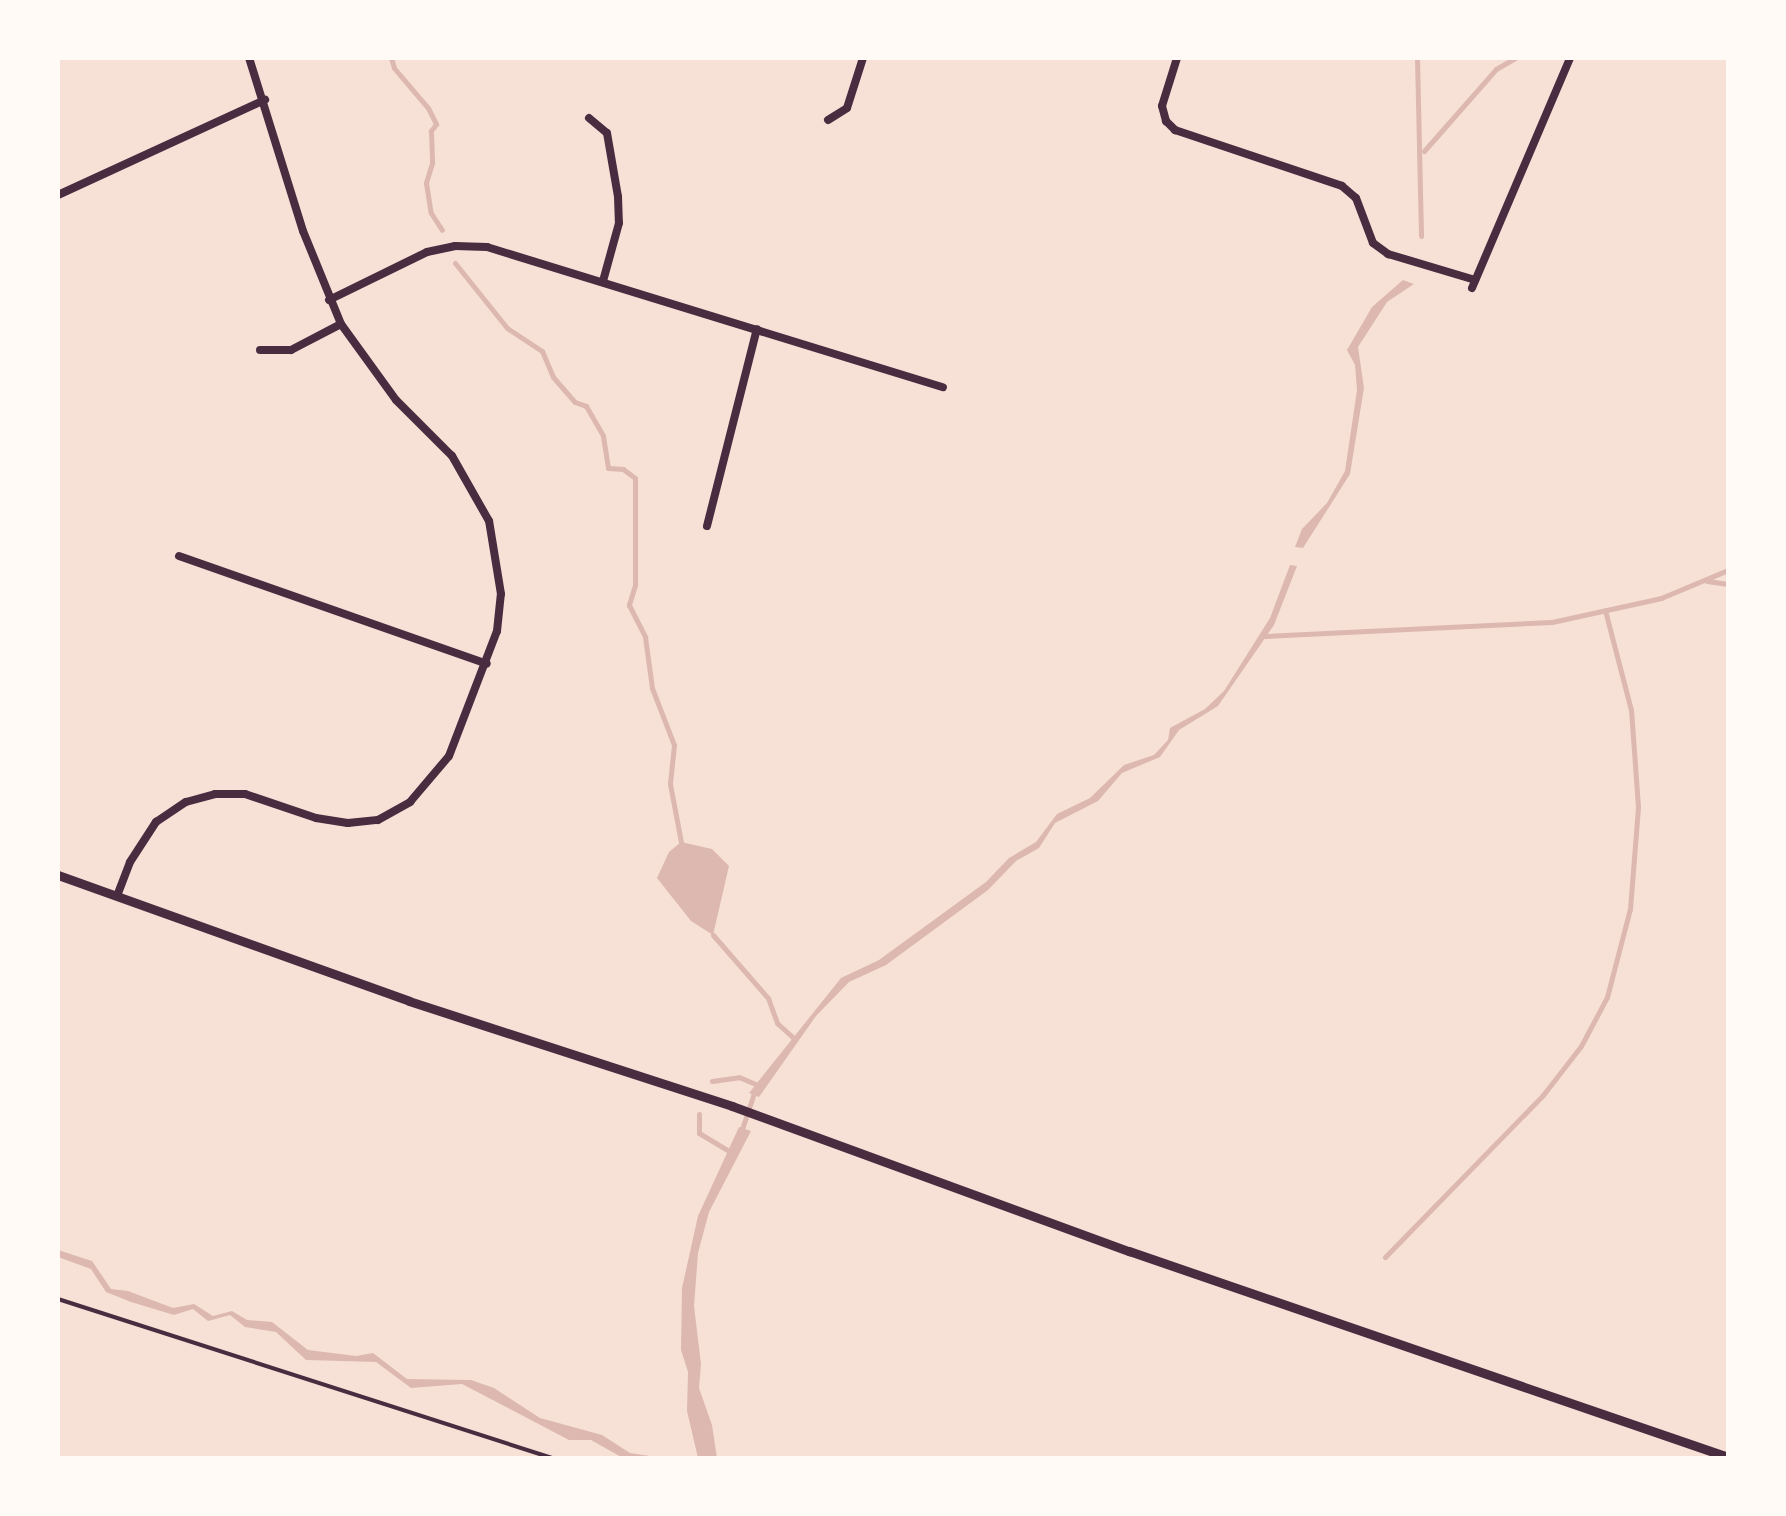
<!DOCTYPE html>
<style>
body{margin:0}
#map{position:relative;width:1786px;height:1516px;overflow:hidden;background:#f7e1d7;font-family:"Asap Condensed",sans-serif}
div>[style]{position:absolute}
.water>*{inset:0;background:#dcb8b0}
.stream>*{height:5px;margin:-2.5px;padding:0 2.5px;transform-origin:2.5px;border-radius:2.5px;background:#dcb8b0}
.service>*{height:4px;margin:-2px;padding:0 2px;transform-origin:2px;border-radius:2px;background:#4a2c40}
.minor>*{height:8px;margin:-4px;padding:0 4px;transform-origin:4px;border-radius:4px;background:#4a2c40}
.tertiary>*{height:9px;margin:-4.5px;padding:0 4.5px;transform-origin:4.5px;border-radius:4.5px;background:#4a2c40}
span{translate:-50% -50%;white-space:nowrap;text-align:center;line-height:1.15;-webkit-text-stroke:8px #fffaf5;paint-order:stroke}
.frame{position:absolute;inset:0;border:60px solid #fffaf5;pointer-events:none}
</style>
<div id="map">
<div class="water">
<div style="clip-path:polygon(1403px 280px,1414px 284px,1387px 302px,1358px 347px,1364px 388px,1350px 474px,1303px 548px,1295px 547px,1302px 529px,1327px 503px,1345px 471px,1357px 390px,1355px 365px,1347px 350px,1372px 307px)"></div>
<div style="clip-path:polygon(1290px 565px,1297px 566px,1274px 625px,1218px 706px,1179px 730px,1160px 757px,1122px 773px,1098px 801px,1055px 823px,1039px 848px,1016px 861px,988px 890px,886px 965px,849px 982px,816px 1016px,759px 1097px,749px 1093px,841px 978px,879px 960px,986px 882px,1009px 858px,1036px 842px,1057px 814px,1090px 798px,1124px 765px,1154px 755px,1168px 740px,1170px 728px,1205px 709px,1224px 691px,1270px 618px)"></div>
<div style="clip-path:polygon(681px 842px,712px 849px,729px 866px,713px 935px,691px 921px,657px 878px,669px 852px)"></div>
<div style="clip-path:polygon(739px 1127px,751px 1131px,709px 1212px,698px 1253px,694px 1306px,701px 1364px,699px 1388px,712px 1425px,717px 1458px,698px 1458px,687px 1411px,688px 1372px,681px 1350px,682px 1288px,698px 1216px)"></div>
<div style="clip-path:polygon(58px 1250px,92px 1261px,111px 1289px,128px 1291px,173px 1308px,194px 1304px,213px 1316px,232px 1311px,247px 1320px,272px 1322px,308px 1350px,356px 1356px,373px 1353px,407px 1379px,471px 1380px,494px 1388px,540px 1418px,602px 1435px,630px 1453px,663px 1458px,623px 1458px,591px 1440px,569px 1440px,462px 1384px,411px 1388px,376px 1362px,306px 1360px,276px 1332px,245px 1327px,230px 1315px,208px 1321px,193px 1309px,174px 1315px,131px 1302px,106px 1292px,91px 1269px,58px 1257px)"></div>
</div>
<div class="stream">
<div style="left:391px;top:58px;width:10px;rotate:73deg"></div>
<div style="left:394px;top:68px;width:52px;rotate:49.6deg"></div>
<div style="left:428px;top:108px;width:18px;rotate:63deg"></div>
<div style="left:436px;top:124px;width:9px;rotate:126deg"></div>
<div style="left:431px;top:131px;width:32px;rotate:88deg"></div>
<div style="left:432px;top:163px;width:21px;rotate:107deg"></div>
<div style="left:426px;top:183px;width:30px;rotate:81deg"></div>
<div style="left:431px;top:213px;width:20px;rotate:57deg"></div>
<div style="left:1417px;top:58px;width:178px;rotate:88.7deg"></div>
<div style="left:1424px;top:151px;width:109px;rotate:-48.7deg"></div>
<div style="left:1496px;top:69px;width:22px;rotate:-30deg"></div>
<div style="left:455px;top:263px;width:83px;rotate:51.3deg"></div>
<div style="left:507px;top:328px;width:42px;rotate:33.3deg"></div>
<div style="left:542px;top:351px;width:28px;rotate:67deg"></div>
<div style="left:553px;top:377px;width:33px;rotate:49deg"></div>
<div style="left:575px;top:402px;width:12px;rotate:20deg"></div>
<div style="left:586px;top:406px;width:34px;rotate:60deg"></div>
<div style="left:603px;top:436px;width:32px;rotate:81deg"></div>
<div style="left:608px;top:468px;width:15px;rotate:4deg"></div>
<div style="left:623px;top:469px;width:15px;rotate:37deg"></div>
<div style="left:635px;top:478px;width:107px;rotate:90deg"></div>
<div style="left:635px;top:585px;width:21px;rotate:107deg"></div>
<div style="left:629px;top:605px;width:36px;rotate:63deg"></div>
<div style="left:645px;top:637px;width:51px;rotate:82.2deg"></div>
<div style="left:652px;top:688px;width:61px;rotate:68.9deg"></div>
<div style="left:674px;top:745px;width:39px;rotate:96deg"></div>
<div style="left:670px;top:784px;width:59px;rotate:79.3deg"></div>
<div style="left:1707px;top:581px;width:21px;rotate:8deg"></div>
<div style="left:1265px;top:636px;width:287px;rotate:-2.8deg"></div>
<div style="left:1552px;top:622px;width:112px;rotate:-12.4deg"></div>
<div style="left:1661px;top:598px;width:73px;rotate:-22.7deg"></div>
<div style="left:713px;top:935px;width:84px;rotate:48.9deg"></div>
<div style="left:768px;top:998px;width:27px;rotate:70deg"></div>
<div style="left:777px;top:1023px;width:24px;rotate:42deg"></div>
<div style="left:712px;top:1081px;width:27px;rotate:-8deg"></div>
<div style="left:739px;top:1077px;width:21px;rotate:23deg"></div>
<div style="left:699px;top:1114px;width:19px;rotate:90deg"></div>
<div style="left:699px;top:1133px;width:39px;rotate:31deg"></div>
<div style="left:741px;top:1132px;width:44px;rotate:-71.6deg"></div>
<div style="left:1385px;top:1257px;width:226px;rotate:-45.7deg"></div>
<div style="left:1543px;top:1095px;width:62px;rotate:-52.2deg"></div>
<div style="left:1581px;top:1046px;width:55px;rotate:-62deg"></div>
<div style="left:1607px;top:997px;width:91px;rotate:-75.4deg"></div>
<div style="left:1630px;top:909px;width:102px;rotate:-85.5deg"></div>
<div style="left:1638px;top:807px;width:97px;rotate:-94.1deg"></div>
<div style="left:1631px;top:710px;width:103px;rotate:-104.6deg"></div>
</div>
<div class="service">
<div style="left:58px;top:1299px;width:519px;rotate:17.84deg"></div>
</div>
<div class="minor">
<div style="left:1177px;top:58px;width:50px;rotate:107.4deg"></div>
<div style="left:1162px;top:106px;width:16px;rotate:75deg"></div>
<div style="left:1166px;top:121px;width:13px;rotate:45deg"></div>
<div style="left:1175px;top:130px;width:176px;rotate:18.5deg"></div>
<div style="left:1342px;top:186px;width:18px;rotate:41deg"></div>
<div style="left:1356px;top:198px;width:48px;rotate:69.3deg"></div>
<div style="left:1373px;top:243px;width:19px;rotate:36deg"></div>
<div style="left:1388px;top:254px;width:91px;rotate:16.6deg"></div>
<div style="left:589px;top:118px;width:23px;rotate:40deg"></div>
<div style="left:607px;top:133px;width:65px;rotate:80.2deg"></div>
<div style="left:618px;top:197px;width:26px;rotate:88deg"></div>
<div style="left:619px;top:223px;width:60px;rotate:105.4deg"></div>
<div style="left:828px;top:120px;width:22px;rotate:-32deg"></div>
<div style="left:847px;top:108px;width:52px;rotate:-72.3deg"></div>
<div style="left:58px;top:195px;width:228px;rotate:-24.7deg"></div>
<div style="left:1472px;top:288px;width:250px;rotate:-66.9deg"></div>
<div style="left:329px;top:300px;width:109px;rotate:-26.1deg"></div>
<div style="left:427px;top:252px;width:29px;rotate:-12deg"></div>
<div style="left:455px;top:246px;width:32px;rotate:2deg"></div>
<div style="left:487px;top:247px;width:477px;rotate:17.1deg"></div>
<div style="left:260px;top:350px;width:31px"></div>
<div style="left:291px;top:350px;width:56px;rotate:-27.5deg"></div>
<div style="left:707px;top:526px;width:203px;rotate:-75.8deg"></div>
<div style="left:179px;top:556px;width:326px;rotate:19.3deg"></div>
<div style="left:117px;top:896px;width:36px;rotate:-69deg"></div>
<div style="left:130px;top:862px;width:48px;rotate:-57deg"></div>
<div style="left:156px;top:822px;width:36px;rotate:-34deg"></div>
<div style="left:186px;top:802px;width:30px;rotate:-15deg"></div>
<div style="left:215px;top:794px;width:30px"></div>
<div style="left:245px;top:794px;width:75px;rotate:18.7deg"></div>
<div style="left:316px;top:818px;width:32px;rotate:9deg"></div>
<div style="left:348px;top:823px;width:30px;rotate:-6deg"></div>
<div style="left:378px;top:820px;width:37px;rotate:-29deg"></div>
<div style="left:410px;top:802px;width:60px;rotate:-49.7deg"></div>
<div style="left:449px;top:756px;width:134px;rotate:-69deg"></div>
<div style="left:497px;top:631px;width:37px;rotate:-84deg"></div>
<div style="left:501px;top:594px;width:74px;rotate:-99.3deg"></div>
<div style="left:489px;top:521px;width:75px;rotate:-119.6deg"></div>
<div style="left:452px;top:456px;width:79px;rotate:-135deg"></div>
<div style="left:396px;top:400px;width:94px;rotate:-125.9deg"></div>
<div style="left:341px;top:324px;width:100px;rotate:-112.2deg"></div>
<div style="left:303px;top:231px;width:181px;rotate:-107.3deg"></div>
</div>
<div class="tertiary">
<div style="left:58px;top:875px;width:373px;rotate:19.7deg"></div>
<div style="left:409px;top:1001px;width:340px;rotate:18deg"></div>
<div style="left:732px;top:1106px;width:423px;rotate:20.1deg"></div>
<div style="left:1129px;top:1251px;width:633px;rotate:18.98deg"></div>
</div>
<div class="frame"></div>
</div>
